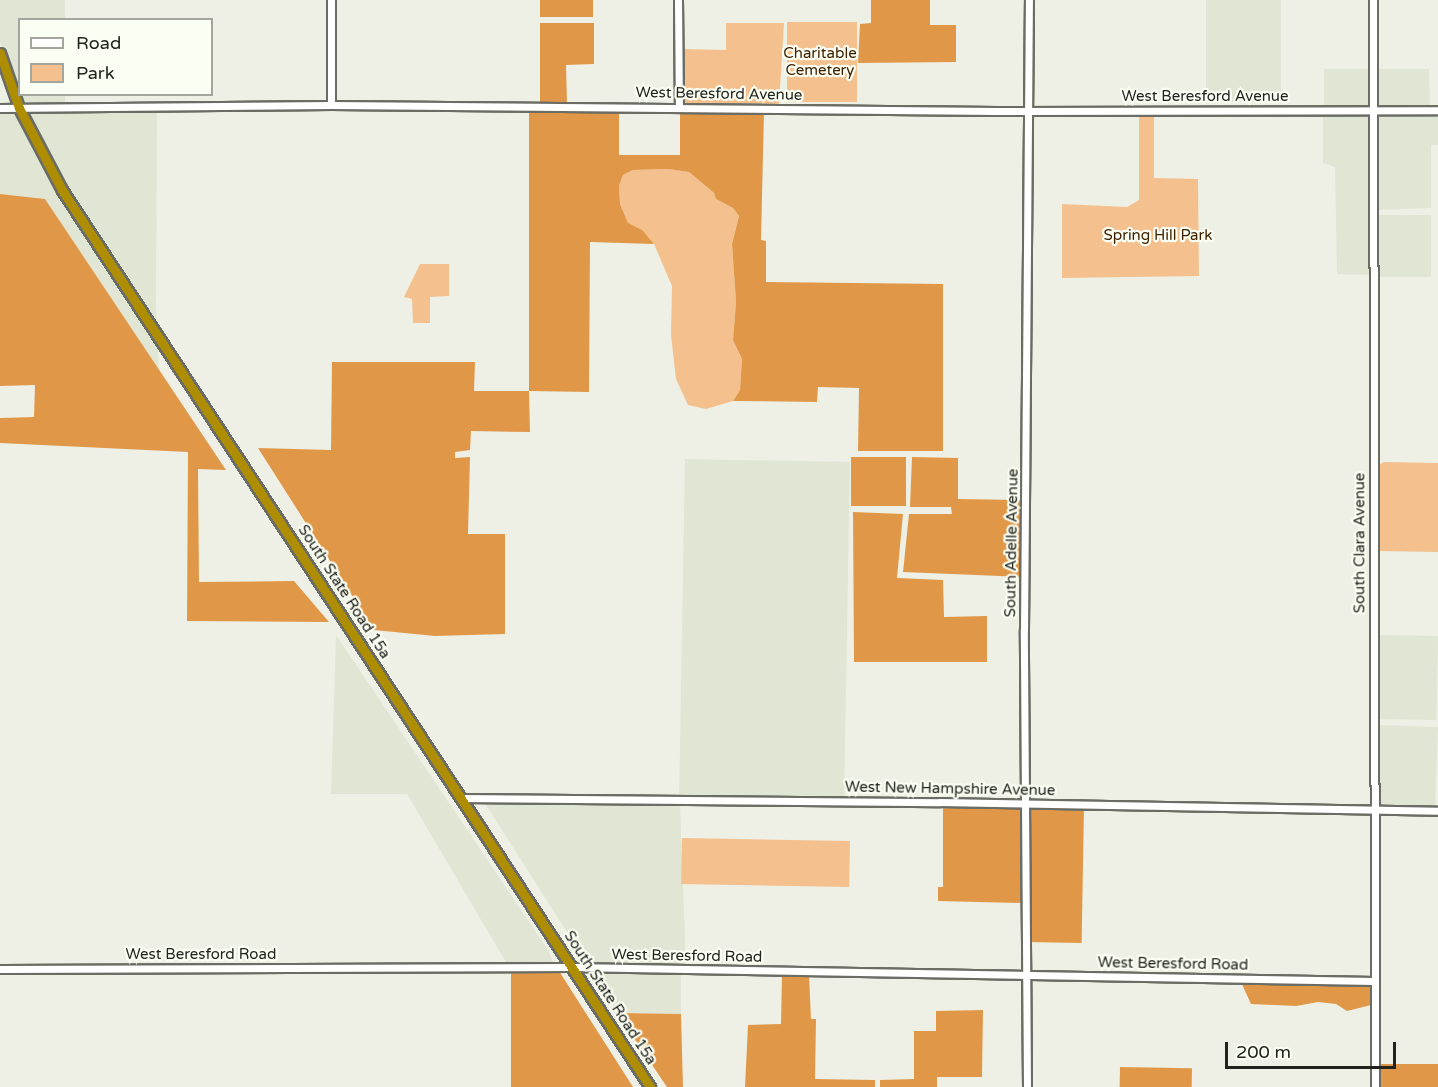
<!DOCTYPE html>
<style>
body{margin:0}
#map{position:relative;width:1438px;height:1087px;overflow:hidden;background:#eef0e5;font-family:"Varela Round",sans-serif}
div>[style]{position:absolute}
.built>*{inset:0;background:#e1e5d3;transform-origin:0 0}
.green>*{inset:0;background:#f3c08e;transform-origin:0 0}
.forest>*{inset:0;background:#e09848;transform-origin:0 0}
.roads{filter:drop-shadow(2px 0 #6b6d64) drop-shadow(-2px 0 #6b6d64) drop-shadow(0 2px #6b6d64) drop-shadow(0 -2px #6b6d64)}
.minor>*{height:7px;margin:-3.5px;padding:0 3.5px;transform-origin:3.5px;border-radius:3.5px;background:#fff}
.highway>*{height:9px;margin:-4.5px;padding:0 4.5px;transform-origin:4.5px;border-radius:4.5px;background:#af8d01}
span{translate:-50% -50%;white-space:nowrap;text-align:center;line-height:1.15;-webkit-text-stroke:4.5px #fbfef2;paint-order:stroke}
.park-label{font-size:15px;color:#3e2200}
.street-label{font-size:15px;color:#22231e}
.legend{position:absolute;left:18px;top:18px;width:195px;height:78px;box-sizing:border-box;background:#fbfef2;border:2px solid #a4a69d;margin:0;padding:8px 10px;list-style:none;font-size:18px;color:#22231e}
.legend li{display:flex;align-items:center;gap:12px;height:30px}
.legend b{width:30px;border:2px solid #a4a69d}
.scale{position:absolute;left:1225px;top:1042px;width:171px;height:27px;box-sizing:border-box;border:3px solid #22231e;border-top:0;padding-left:8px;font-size:18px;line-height:21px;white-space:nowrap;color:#22231e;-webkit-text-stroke:4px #fbfef2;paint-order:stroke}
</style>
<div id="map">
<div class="built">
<div style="clip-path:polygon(0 0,65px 0,65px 19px,20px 20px,20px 94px,65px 95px,65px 105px,21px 105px,0 42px)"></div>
<div style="left:1206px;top:0;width:75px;height:102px"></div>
<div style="left:1324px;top:69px;width:47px;height:37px"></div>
<div style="clip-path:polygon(1377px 69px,1429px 69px,1430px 105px,1438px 106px,1377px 107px)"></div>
<div style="clip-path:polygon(157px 110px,156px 306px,157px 329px,65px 188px,24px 112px)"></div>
<div style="clip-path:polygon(0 111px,18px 112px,158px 341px,159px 372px,45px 199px,0 194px)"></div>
<div style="clip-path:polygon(1323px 113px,1371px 113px,1372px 275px,1337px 274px,1335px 167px,1323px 163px)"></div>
<div style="clip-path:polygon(1377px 113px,1438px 113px,1438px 145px,1431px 145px,1431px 208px,1377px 210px)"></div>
<div style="left:1431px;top:215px;width:62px;height:54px;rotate:90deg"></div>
<div style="left:685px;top:459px;width:165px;height:336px;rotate:1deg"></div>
<div style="clip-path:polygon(336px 635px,548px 950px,554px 964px,507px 964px,407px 794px,331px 794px)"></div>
<div style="left:1377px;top:635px;width:61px;height:84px;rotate:1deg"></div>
<div style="left:1376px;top:725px;width:62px;height:81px;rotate:2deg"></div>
<div style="clip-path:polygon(484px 802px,680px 803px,686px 967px,588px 965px)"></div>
<div style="clip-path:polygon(592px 971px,681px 974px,681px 1014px,617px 1013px)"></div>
</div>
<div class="green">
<div style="left:787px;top:22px;width:70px;height:80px"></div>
<div style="clip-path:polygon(726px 23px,784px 23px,779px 104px,682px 103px,682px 49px,726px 50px)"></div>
<div style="clip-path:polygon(1139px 114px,1154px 115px,1154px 178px,1198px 179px,1199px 276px,1062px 278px,1062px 204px,1127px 207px,1139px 200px)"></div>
<div style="clip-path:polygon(668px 169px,689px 172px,714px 193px,716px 199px,733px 208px,739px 216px,732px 244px,736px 302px,733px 340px,742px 359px,740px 390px,733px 401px,706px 409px,688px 405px,676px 379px,671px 335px,672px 286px,654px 244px,628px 224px,620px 204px,619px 186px,623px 175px,633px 170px)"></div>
<div style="clip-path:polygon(420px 264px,449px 264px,449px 296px,430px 297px,430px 323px,413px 323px,412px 299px,404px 297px)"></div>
<div style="clip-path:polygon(1384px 462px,1438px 463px,1438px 552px,1377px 551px,1377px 466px)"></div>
<div style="left:682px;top:838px;width:168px;height:46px;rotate:1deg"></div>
</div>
<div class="forest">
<div style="left:540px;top:0;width:53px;height:17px"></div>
<div style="clip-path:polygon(871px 0,930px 0,930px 25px,956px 25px,956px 62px,858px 63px,860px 24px,871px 23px)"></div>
<div style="clip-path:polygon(540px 23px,594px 23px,594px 64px,566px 65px,567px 103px,540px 103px)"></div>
<div style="clip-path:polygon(529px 109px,619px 110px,619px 155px,680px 155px,680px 110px,764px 111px,761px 240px,766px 241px,766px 282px,943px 284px,943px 451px,858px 451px,859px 388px,818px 387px,817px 402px,733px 401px,740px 390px,742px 359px,733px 340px,736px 302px,732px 244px,739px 216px,733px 208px,716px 199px,714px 193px,689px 172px,668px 169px,633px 170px,623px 175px,619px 186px,620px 204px,628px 223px,642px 230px,654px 244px,590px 242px,589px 392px,529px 391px,530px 432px,471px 431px,470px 450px,455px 452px,455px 458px,470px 457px,468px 534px,505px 534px,505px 634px,435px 636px,374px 630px,258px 448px,331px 450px,332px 362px,475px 362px,474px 391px,529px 391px)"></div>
<div style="clip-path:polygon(0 194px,45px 199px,226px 470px,198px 469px,199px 582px,294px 581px,329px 622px,187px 621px,188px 452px,0 443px,0 418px,34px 417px,35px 385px,0 386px)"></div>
<div style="left:851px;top:457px;width:55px;height:49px"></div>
<div style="clip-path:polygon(912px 457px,958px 458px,958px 499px,1023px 500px,1022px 577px,903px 572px,909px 514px,952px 514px,951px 507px,910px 507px)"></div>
<div style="clip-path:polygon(853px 512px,903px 514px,897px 578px,943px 580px,944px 617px,987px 616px,987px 662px,854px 662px)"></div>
<div style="clip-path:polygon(943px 805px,1021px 806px,1023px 903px,938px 901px,938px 887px,943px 887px)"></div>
<div style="left:1027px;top:806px;width:57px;height:136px;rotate:1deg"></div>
<div style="clip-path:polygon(511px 971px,559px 971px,633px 1087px,511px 1087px)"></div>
<div style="clip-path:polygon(782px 974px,809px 975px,811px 1019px,816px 1019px,815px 1079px,875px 1080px,875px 1087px,745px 1087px,748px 1025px,781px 1024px)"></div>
<div style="clip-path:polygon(1241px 982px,1371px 984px,1371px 1005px,1347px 1011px,1336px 1004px,1318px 1002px,1296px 1006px,1251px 1004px)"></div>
<div style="clip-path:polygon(983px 1010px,982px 1077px,937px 1077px,937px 1087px,880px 1087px,880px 1080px,914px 1079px,914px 1031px,936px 1031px,936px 1011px)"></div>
<div style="clip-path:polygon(617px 1013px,681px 1014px,683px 1087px,667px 1087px)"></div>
<div style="left:1438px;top:1064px;width:23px;height:60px;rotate:90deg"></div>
<div style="left:1120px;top:1067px;width:72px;height:20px;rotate:1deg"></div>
</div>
<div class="roads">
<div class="minor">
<div style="left:331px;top:0;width:105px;rotate:90deg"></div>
<div style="left:678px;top:0;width:107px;rotate:89.5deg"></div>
<div style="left:1373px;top:0;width:1087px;rotate:89.89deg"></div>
<div style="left:0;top:108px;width:331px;rotate:-0.5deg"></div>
<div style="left:331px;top:105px;width:666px;rotate:0.52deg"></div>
<div style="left:997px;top:111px;width:441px;rotate:-0.1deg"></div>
<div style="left:461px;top:798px;width:479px;rotate:0.5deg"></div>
<div style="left:940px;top:802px;width:498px;rotate:1deg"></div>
<div style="left:0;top:969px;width:572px;rotate:-0.2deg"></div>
<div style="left:572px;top:967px;width:802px;rotate:1deg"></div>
<div style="left:1027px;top:1087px;width:457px;rotate:-90.4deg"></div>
<div style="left:1024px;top:630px;width:630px;rotate:-89.55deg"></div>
</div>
<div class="highway">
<div style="left:0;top:53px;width:58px;rotate:70.9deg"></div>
<div style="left:19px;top:108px;width:93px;rotate:62.3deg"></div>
<div style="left:62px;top:190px;width:1073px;rotate:56.75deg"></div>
</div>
</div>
<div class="park-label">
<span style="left:820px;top:62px">Charitable<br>Cemetery</span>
<span style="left:1158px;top:236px">Spring Hill Park</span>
</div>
<div class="street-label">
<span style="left:719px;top:94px;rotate:1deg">West Beresford Avenue</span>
<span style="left:1205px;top:97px">West Beresford Avenue</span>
<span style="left:1012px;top:543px;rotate:-89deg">South Adelle Avenue</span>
<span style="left:1360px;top:543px;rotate:-90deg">South Clara Avenue</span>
<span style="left:344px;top:592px;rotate:57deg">South State Road 15a</span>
<span style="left:950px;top:789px;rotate:1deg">West New Hampshire Avenue</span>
<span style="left:201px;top:955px">West Beresford Road</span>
<span style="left:687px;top:956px;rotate:1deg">West Beresford Road</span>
<span style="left:1173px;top:964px;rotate:1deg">West Beresford Road</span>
<span style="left:610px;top:998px;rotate:57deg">South State Road 15a</span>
</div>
<ul class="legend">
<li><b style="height:8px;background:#fff"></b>Road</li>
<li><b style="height:16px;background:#f3c08e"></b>Park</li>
</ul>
<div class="scale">200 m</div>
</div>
